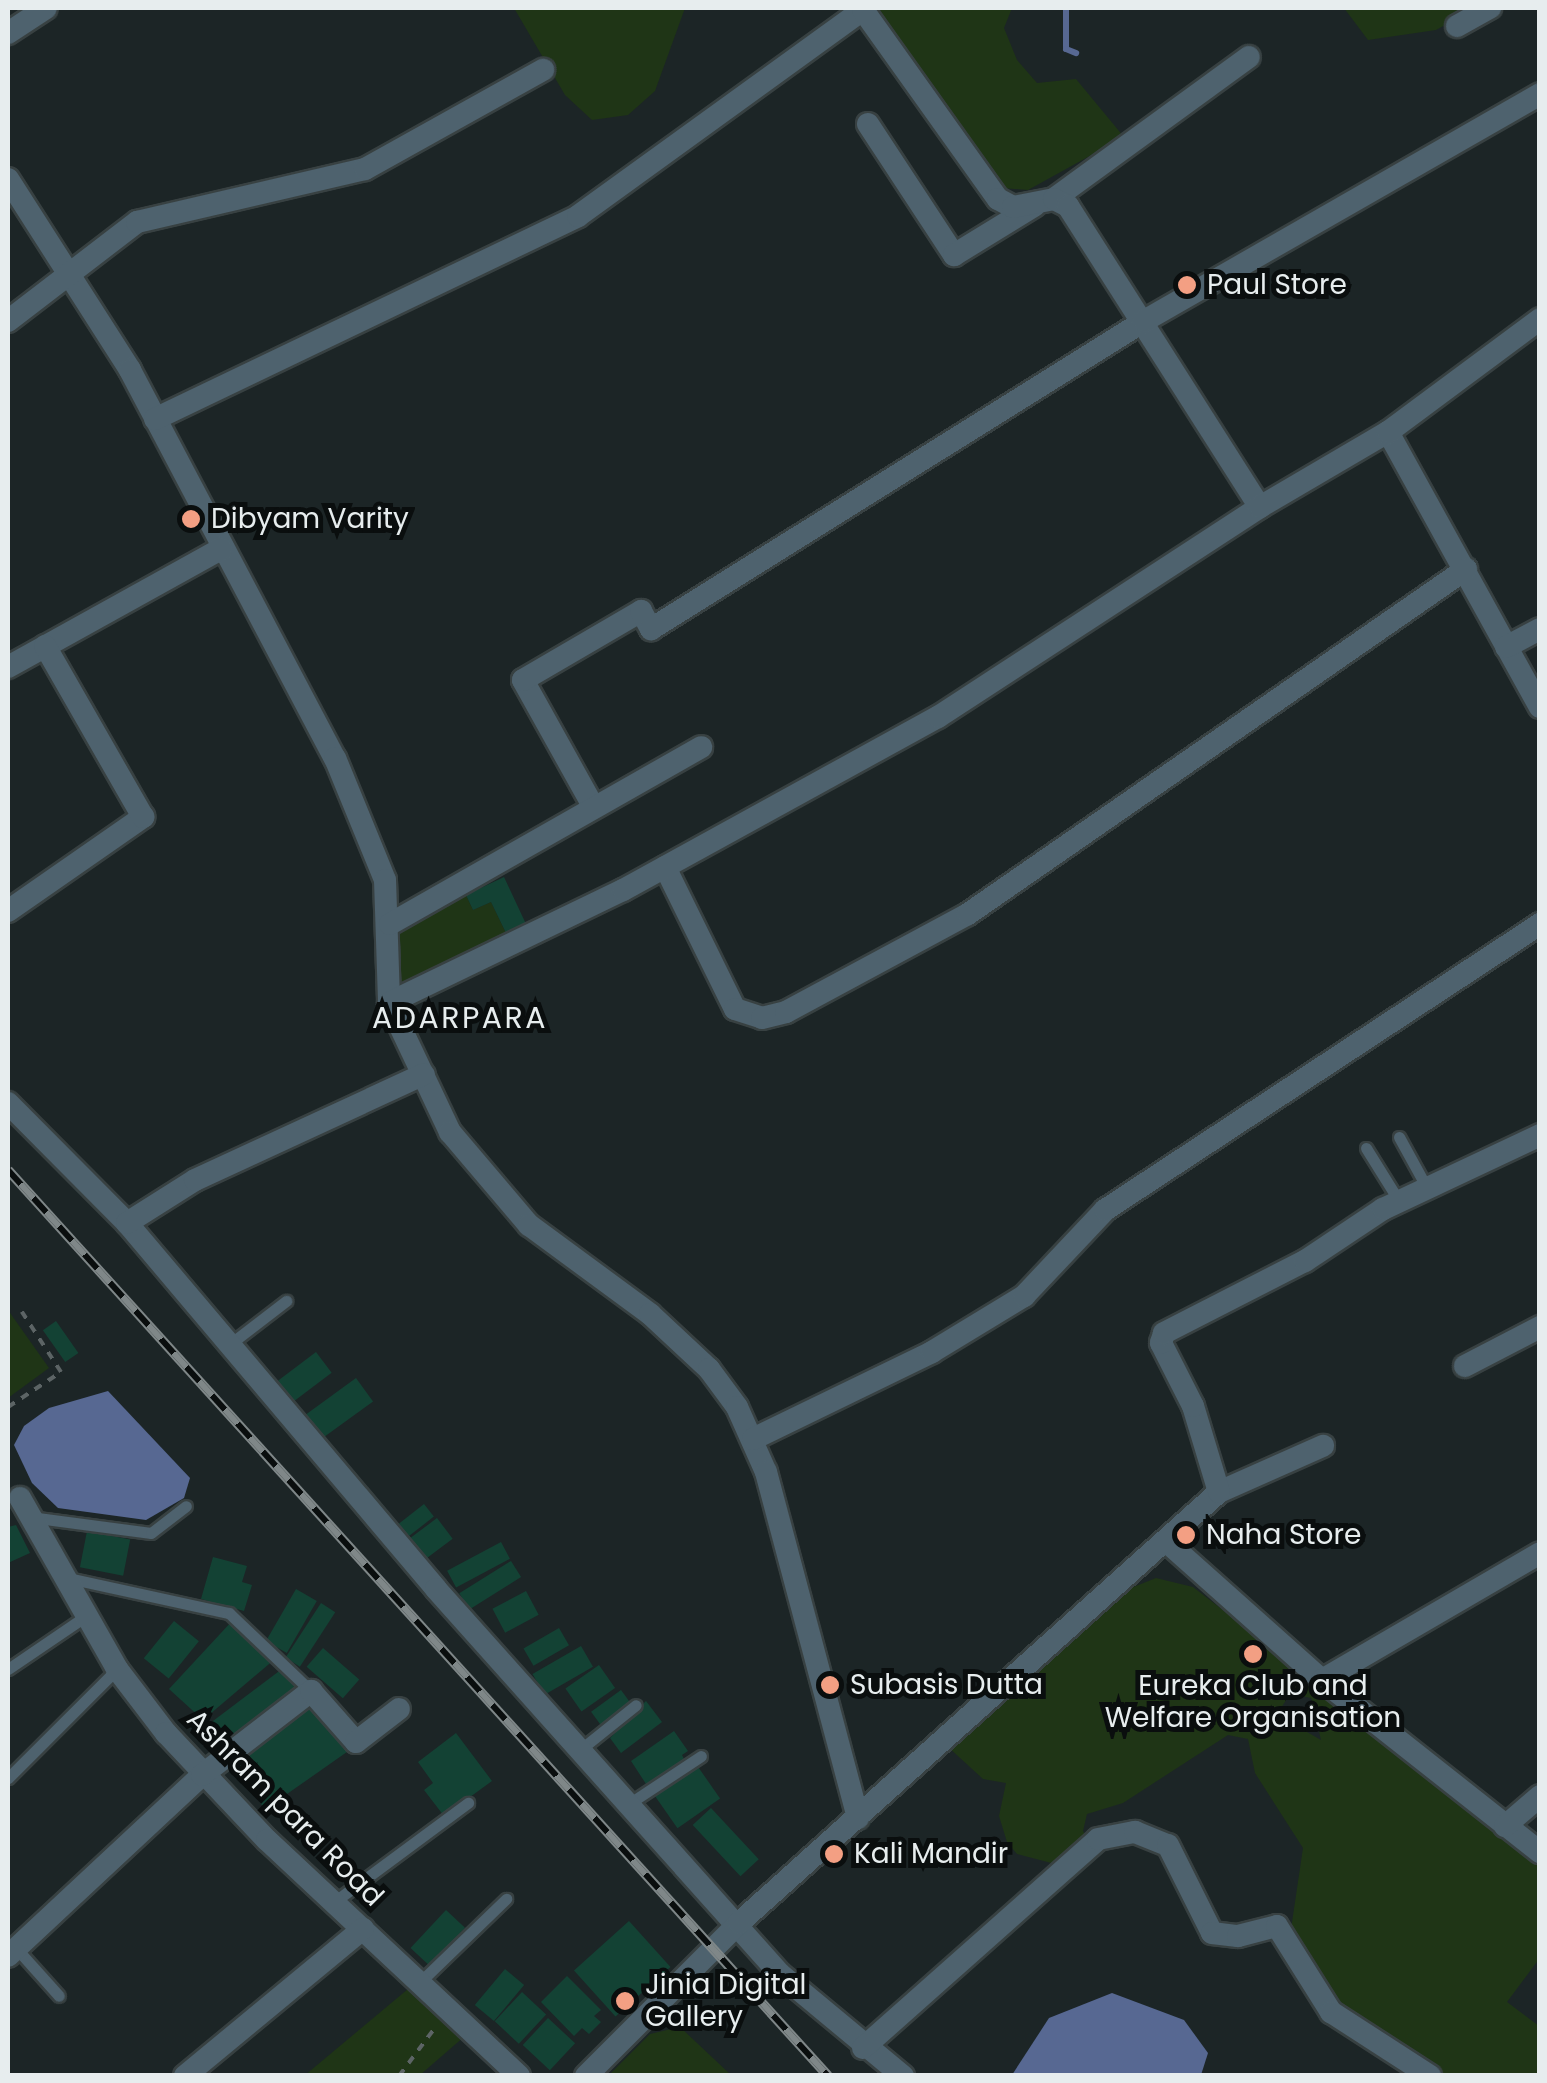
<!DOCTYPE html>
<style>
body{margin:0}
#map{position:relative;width:1547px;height:2083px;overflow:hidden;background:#1c2526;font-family:Poppins,sans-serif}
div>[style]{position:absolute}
.green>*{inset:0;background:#1f3516}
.water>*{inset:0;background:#576892}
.stream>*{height:6px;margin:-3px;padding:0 3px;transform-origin:3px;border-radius:3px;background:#576892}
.building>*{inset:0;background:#134234;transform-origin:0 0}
.path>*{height:4px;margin-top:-2px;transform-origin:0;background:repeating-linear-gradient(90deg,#5c6465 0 8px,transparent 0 16px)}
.roads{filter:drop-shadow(2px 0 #384142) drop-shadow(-2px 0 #384142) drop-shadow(0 2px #384142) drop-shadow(0 -2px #384142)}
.service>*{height:11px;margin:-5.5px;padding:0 5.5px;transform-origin:5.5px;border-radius:5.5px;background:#4e626e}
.minor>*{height:22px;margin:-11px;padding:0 11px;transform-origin:11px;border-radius:11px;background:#4e626e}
.rail>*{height:10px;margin-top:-5px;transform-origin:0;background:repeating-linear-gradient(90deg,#0a0e0e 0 19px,#7f8788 0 38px);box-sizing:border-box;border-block:2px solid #7f8788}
.dots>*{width:28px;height:28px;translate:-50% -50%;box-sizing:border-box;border:5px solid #0a0e0e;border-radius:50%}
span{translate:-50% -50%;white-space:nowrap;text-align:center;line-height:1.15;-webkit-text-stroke:10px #0a0e0e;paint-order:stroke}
.poi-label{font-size:28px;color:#e7edee}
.left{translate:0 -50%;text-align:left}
.street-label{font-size:28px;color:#e7edee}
.neighbourhood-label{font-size:30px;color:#e7edee;letter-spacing:2.5px}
.frame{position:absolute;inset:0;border:10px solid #e7edee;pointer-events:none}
</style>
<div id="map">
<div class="green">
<div style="clip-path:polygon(514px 8px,685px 8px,655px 91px,628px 115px,592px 120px,565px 95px)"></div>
<div style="clip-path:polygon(879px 8px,1012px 8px,1004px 28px,1017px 60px,1037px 83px,1076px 79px,1124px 137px,1028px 190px,1001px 188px,904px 54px)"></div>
<div style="clip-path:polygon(1344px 8px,1476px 8px,1436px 30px,1368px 40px)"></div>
<div style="clip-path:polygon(466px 895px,473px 910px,491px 902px,506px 933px,401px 983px,394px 933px)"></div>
<div style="clip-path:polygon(8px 1310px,49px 1368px,8px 1398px)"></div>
<div style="clip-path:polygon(evenodd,1156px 1578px,1193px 1587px,1539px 1854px,1539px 1959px,1507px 2002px,1539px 2026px,1539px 2075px,1444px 2075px,1344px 2016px,1291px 1929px,1303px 1848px,1255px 1773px,1248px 1739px,1228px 1735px,1123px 1803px,1087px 1814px,1083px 1831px,1089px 1841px,1059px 1865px,1017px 1854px,1007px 1842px,999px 1816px,1006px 1783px,983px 1779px,947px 1746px,1126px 1590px,1156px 1578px,1290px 1694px,1311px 1698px,1321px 1740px,1286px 1720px,1281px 1708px,1290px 1694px)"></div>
<div style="clip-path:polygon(408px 1989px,465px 2036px,420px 2075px,304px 2076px)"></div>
<div style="clip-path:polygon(680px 2027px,731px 2075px,609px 2075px,650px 2034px)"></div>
</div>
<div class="water">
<div style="clip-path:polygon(108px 1391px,190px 1478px,184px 1498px,146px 1520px,58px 1508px,32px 1483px,14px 1445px,24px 1426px,49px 1408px)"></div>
<div style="clip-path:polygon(1112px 1993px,1184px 2020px,1208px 2053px,1201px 2075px,1012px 2075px,1049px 2018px)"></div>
</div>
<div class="stream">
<div style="left:1066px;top:8px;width:41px;rotate:90deg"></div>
<div style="left:1066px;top:49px;width:11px;rotate:22deg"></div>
</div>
<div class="building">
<div style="clip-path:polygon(504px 877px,526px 924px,506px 933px,491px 902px,473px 910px,466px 895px)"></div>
<div style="left:56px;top:1321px;width:39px;height:16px;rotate:55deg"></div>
<div style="left:316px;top:1352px;width:26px;height:51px;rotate:53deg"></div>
<div style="left:356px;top:1378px;width:29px;height:70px;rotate:54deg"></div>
<div style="left:424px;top:1504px;width:16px;height:32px;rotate:52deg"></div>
<div style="left:437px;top:1518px;width:26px;height:33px;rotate:53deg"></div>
<div style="clip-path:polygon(16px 1525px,30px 1553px,8px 1563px,8px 1527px)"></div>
<div style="left:87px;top:1531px;width:44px;height:37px;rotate:11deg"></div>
<div style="left:501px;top:1542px;width:19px;height:61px;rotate:62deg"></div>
<div style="clip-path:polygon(213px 1557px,247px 1566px,242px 1582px,252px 1585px,244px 1611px,201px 1599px)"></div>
<div style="left:511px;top:1561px;width:19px;height:61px;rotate:58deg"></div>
<div style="left:296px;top:1589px;width:24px;height:60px;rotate:30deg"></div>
<div style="left:526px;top:1591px;width:27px;height:38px;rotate:62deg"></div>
<div style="left:321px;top:1603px;width:17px;height:65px;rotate:33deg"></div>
<div style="clip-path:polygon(233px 1620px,275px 1659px,203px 1720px,169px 1689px)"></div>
<div style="left:174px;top:1621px;width:32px;height:48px;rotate:39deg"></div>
<div style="left:559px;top:1628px;width:20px;height:41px;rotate:60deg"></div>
<div style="left:581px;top:1646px;width:24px;height:56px;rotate:60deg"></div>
<div style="left:323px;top:1648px;width:48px;height:25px;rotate:41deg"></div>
<div style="left:599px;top:1665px;width:28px;height:41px;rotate:55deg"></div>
<div style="left:282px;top:1669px;width:31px;height:98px;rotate:53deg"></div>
<div style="left:621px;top:1690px;width:19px;height:37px;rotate:54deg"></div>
<div style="left:317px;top:1701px;width:59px;height:105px;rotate:55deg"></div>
<div style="clip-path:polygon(646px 1701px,662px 1722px,621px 1753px,610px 1738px)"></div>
<div style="clip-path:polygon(674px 1731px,688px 1751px,682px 1755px,685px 1761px,648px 1787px,631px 1761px)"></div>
<div style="clip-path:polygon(456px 1733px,492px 1781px,444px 1816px,424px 1790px,433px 1783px,418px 1762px)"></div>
<div style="left:696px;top:1764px;width:42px;height:52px;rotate:55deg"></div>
<div style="left:711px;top:1808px;width:70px;height:25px;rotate:47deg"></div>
<div style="left:446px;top:1910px;width:26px;height:52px;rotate:43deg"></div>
<div style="left:629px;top:1921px;width:62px;height:74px;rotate:48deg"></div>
<div style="left:505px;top:1969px;width:25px;height:47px;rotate:40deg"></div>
<div style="clip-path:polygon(567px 1976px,601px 2010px,594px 2016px,601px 2022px,589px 2034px,582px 2028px,574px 2036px,541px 2002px)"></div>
<div style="left:522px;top:1992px;width:33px;height:40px;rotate:43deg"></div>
<div style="left:548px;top:2018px;width:37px;height:37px;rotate:43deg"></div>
</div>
<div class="path">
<div style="left:8px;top:1407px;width:64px;rotate:-33.4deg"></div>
<div style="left:61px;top:1372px;width:72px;rotate:-123deg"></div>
<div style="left:399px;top:2076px;width:59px;rotate:-53.3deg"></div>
</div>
<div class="roads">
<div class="service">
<div style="left:1399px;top:1137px;width:58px;rotate:61.2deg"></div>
<div style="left:1366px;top:1148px;width:62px;rotate:58.1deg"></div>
<div style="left:230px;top:1344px;width:71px;rotate:-37.5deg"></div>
<div style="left:30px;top:1517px;width:122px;rotate:7.5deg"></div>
<div style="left:151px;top:1533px;width:44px;rotate:-37.6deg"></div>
<div style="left:68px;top:1578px;width:165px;rotate:12.3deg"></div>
<div style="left:229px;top:1613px;width:113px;rotate:43.6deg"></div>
<div style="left:8px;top:1669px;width:94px;rotate:-34.2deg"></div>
<div style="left:581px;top:1749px;width:70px;rotate:-38.7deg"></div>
<div style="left:8px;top:1778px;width:154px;rotate:-45deg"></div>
<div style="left:630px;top:1803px;width:85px;rotate:-33.5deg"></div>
<div style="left:334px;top:1902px;width:167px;rotate:-36.5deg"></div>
<div style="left:16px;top:1948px;width:64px;rotate:48.1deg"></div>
<div style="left:420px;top:1982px;width:120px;rotate:-44deg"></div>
</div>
<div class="minor">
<div style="left:1457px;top:26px;width:38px;rotate:-29deg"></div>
<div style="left:8px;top:33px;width:45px;rotate:-33.3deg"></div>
<div style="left:868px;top:124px;width:157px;rotate:56.7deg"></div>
<div style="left:954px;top:255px;width:94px;rotate:-31.5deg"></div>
<div style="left:8px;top:179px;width:227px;rotate:57.4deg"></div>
<div style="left:130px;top:370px;width:439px;rotate:62.2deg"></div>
<div style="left:335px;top:758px;width:132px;rotate:67.7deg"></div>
<div style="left:385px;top:880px;width:123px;rotate:88.1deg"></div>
<div style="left:389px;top:1003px;width:143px;rotate:64.7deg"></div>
<div style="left:450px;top:1132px;width:122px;rotate:49.7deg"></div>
<div style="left:529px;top:1225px;width:150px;rotate:36.3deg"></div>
<div style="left:650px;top:1314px;width:81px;rotate:43deg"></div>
<div style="left:709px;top:1369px;width:47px;rotate:53.6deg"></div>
<div style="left:737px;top:1407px;width:71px;rotate:66deg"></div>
<div style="left:766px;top:1472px;width:358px;rotate:75.1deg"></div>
<div style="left:1054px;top:199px;width:241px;rotate:-36.1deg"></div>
<div style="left:8px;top:321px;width:163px;rotate:-37.5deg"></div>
<div style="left:137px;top:222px;width:234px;rotate:-13.1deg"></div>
<div style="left:365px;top:169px;width:204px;rotate:-29.1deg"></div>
<div style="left:155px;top:419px;width:469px;rotate:-25.6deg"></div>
<div style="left:578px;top:216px;width:352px;rotate:-35.9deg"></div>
<div style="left:863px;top:10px;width:232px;rotate:54.5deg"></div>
<div style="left:998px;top:199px;width:17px;rotate:28deg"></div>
<div style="left:1013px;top:207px;width:42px;rotate:-11deg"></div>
<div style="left:1054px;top:199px;width:16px;rotate:27deg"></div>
<div style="left:1068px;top:206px;width:357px;rotate:57.5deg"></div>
<div style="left:1388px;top:432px;width:314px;rotate:61.1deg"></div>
<div style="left:1506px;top:647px;width:38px;rotate:-28deg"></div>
<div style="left:8px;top:667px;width:244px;rotate:-29deg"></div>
<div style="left:593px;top:806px;width:144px;rotate:-119.1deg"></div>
<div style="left:523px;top:680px;width:137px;rotate:-30.3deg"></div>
<div style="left:641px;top:611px;width:21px;rotate:61deg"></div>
<div style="left:651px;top:629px;width:581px;rotate:-31.99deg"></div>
<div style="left:1144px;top:321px;width:456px;rotate:-29.8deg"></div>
<div style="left:665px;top:867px;width:158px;rotate:63.8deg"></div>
<div style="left:735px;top:1009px;width:28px;rotate:18deg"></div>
<div style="left:762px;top:1018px;width:25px;rotate:-14deg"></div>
<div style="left:786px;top:1012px;width:207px;rotate:-28.3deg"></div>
<div style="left:968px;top:914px;width:606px;rotate:-34.71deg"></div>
<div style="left:8px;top:911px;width:165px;rotate:-34.8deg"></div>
<div style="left:143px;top:817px;width:197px;rotate:-119.8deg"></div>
<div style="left:390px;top:924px;width:358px;rotate:-29.6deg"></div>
<div style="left:389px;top:1003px;width:260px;rotate:-25.8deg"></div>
<div style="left:623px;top:890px;width:359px;rotate:-28.8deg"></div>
<div style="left:938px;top:717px;width:384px;rotate:-33.1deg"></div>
<div style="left:1260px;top:507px;width:148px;rotate:-30.4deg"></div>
<div style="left:1388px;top:432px;width:189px;rotate:-36.6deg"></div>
<div style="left:8px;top:1103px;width:169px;rotate:45.2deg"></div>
<div style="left:127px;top:1223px;width:479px;rotate:49.8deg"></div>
<div style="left:436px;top:1589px;width:516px;rotate:48.22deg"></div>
<div style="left:780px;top:1974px;width:160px;rotate:39.7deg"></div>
<div style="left:127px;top:1223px;width:80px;rotate:-32.3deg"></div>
<div style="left:195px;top:1180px;width:252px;rotate:-24.8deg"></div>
<div style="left:1465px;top:1366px;width:85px;rotate:-27.5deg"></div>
<div style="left:753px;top:1439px;width:199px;rotate:-25.9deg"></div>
<div style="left:932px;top:1352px;width:108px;rotate:-31.3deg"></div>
<div style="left:1024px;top:1296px;width:118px;rotate:-46.7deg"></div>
<div style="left:1105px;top:1210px;width:521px;rotate:-33.32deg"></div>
<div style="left:1219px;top:1492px;width:114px;rotate:-23.9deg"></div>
<div style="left:20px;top:1498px;width:197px;rotate:60.4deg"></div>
<div style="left:117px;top:1669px;width:81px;rotate:52.6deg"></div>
<div style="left:166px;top:1733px;width:147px;rotate:46.7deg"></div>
<div style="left:267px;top:1840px;width:345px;rotate:43.1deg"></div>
<div style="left:1167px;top:1542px;width:208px;rotate:41.7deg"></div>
<div style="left:1322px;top:1680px;width:252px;rotate:-30.2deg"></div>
<div style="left:1322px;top:1680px;width:278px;rotate:38.3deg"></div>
<div style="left:1505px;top:1826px;width:46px;rotate:-40.6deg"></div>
<div style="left:8px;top:1956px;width:265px;rotate:-43deg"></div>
<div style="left:202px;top:1775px;width:138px;rotate:-37.6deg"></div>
<div style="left:311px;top:1691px;width:68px;rotate:48.6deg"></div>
<div style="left:356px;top:1742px;width:54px;rotate:-37.5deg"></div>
<div style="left:863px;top:2048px;width:314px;rotate:-41.6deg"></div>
<div style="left:1098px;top:1839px;width:38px;rotate:-11deg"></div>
<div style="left:1135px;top:1832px;width:35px;rotate:22deg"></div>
<div style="left:1168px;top:1845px;width:98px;rotate:63.4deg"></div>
<div style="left:1212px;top:1933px;width:26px;rotate:7deg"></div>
<div style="left:1238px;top:1936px;width:40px;rotate:-14.4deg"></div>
<div style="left:1277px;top:1926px;width:102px;rotate:57.9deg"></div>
<div style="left:1331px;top:2012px;width:118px;rotate:32.9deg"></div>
<div style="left:185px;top:2076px;width:231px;rotate:-39.6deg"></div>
<div style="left:586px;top:2076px;width:216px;rotate:-45deg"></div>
<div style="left:739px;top:1923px;width:645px;rotate:-41.92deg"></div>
<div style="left:1219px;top:1492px;width:90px;rotate:-106.8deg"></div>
<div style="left:1193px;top:1406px;width:71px;rotate:-116.9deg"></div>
<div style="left:1161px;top:1343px;width:10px;rotate:-73deg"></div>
<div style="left:1164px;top:1333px;width:158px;rotate:-27.1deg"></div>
<div style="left:1305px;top:1261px;width:94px;rotate:-33.7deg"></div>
<div style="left:1383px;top:1209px;width:174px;rotate:-25.2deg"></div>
</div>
</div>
<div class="rail">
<div style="left:8px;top:1170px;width:1222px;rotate:47.85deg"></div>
</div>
<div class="dots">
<div style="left:1187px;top:285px;background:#f39f83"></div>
<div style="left:191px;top:519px;background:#f39f83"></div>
<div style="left:1186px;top:1535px;background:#f39f83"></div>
<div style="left:1253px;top:1654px;background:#f39f83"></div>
<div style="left:830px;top:1685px;background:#f39f83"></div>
<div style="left:834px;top:1854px;background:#f39f83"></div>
<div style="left:625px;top:2001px;background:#f39f83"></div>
</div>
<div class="poi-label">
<span class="left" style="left:1207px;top:285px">Paul Store</span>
<span class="left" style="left:211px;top:519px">Dibyam Varity</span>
<span class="left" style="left:1206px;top:1535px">Naha Store</span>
<span class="left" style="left:850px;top:1685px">Subasis Dutta</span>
<span style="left:1253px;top:1702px">Eureka Club and<br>Welfare Organisation</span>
<span class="left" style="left:854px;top:1854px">Kali Mandir</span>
<span class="left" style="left:645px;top:2001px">Jinia Digital<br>Gallery</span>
</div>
<div class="street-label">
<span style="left:285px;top:1808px;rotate:45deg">Ashram para Road</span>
</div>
<div class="neighbourhood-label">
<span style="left:460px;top:1018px">ADARPARA</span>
</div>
<div class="frame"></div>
</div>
